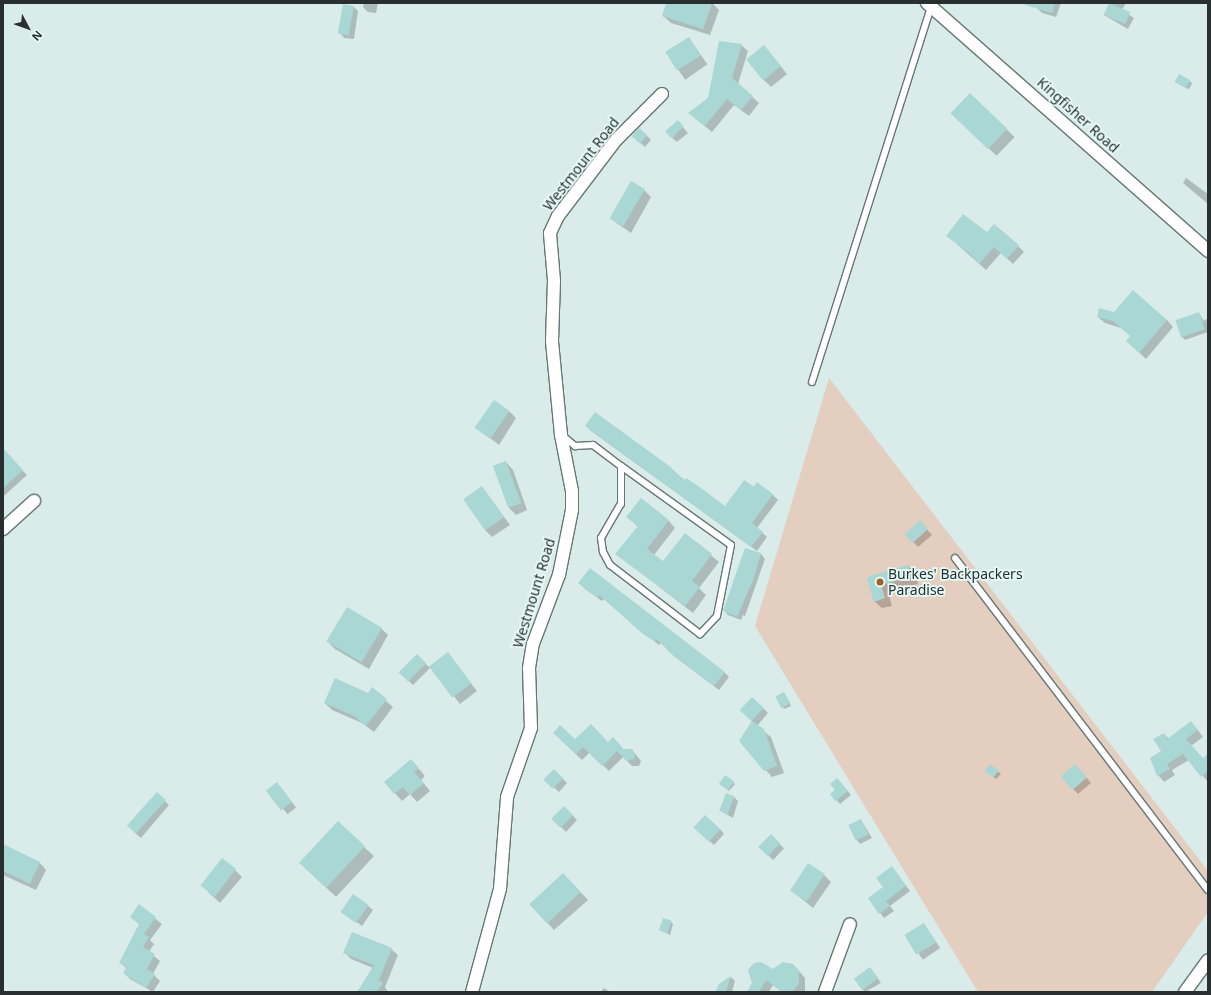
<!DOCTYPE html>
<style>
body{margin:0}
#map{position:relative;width:1211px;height:995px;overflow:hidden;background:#d9ecea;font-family:"Noto Sans",sans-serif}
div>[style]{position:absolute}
.green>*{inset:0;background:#e4cebf}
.shadow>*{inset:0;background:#0003;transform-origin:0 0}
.building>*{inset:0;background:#a9d7d3;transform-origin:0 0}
.roads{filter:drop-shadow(1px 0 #667775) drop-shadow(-1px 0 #667775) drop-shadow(0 1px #667775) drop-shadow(0 -1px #667775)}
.lane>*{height:6px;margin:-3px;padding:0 3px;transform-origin:3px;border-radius:3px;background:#fff}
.street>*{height:12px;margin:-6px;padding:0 6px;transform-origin:6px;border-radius:6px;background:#fff}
.dots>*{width:11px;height:11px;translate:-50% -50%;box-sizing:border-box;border:2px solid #e6faf8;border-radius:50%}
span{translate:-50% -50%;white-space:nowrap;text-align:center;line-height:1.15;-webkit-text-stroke:3.5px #e6faf8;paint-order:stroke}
.street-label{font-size:14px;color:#282f2e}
.poi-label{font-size:14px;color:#282f2e}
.left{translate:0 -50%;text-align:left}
.frame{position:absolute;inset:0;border:4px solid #282f2e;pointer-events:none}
.north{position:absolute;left:8px;top:8px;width:40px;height:40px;-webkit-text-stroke:3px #e6faf8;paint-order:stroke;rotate:131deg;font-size:11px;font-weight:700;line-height:16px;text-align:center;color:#282f2e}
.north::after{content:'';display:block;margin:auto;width:14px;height:18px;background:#282f2e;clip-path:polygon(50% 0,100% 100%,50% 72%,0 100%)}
</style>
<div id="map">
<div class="green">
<div style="clip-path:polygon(829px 378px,1208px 871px,1208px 912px,1152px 992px,978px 992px,755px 626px)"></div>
</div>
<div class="shadow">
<div style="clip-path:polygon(364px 3px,378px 3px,376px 13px,368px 12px,363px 7px)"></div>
<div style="clip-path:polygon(668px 3px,712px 3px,719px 10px,710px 35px,671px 23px,663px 16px)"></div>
<div style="clip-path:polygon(1039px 3px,1061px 3px,1056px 17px,1042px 13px,1037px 8px)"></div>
<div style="clip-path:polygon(1110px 3px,1126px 3px,1122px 10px,1134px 18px,1128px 29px,1104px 15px)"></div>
<div style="clip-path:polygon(354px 7px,358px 11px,354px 39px,344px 38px,340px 33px)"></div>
<div style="left:689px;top:38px;width:32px;height:27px;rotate:55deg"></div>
<div style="clip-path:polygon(741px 45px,748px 51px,738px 84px,759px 103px,749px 116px,734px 105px,712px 132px,690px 114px,708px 98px)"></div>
<div style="clip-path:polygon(764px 46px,787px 74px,771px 87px,764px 80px)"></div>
<div style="left:1179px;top:76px;width:15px;height:7px;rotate:28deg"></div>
<div style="left:970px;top:94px;width:62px;height:26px;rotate:44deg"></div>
<div style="clip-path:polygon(682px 126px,688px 133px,677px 142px,672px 138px)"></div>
<div style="clip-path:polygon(646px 135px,651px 140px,645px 147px,637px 140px)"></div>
<div style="clip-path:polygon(1186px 178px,1208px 194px,1208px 204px,1183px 183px)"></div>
<div style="clip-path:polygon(644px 190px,651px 197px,631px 233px,611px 219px)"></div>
<div style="clip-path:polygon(987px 234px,1018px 246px,1024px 252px,1013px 264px,1001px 253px,986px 270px,948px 236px)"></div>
<div style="clip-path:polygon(1115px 313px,1167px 320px,1173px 327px,1146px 359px,1127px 341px,1131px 336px,1121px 328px,1105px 323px,1098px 317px)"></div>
<div style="clip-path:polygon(1199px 313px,1204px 321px,1208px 318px,1208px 332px,1185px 340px,1181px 336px)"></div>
<div style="clip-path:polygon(509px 411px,516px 418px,499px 445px,477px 428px)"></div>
<div style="clip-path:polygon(595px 414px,672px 469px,685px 481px,725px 507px,757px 484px,773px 495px,778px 500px,757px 528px,767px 537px,757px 551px,591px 431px,586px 426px)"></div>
<div style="clip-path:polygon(3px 452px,27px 475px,4px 496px,3px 496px)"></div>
<div style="clip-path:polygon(506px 462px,513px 470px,527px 510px,516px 515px,509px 508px)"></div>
<div style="clip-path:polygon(482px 487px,510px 525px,492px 537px,485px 530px)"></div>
<div style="clip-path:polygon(628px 517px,668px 520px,675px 528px,654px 555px,663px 562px,685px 534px,719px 562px,699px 588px,706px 595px,693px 613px,617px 554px,638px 527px)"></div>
<div style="clip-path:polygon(924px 526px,932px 535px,918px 547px,906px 534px)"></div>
<div style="clip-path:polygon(761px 554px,765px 559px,745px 616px,743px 615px,741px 620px,728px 615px,724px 611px)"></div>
<div style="clip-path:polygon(908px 566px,915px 573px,918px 584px,888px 592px,892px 606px,882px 608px,874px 601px,868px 580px)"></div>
<div style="clip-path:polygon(591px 570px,725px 673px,729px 677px,719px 690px,674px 656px,661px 643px,659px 645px,604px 599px,602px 601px,584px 588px,580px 583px)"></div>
<div style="clip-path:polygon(381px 628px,388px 635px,369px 669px,335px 649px,328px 642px)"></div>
<div style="clip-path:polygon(448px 654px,477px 691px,460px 704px,431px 667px,413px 685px,400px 673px,417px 655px,429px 667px)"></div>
<div style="clip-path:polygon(372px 689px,393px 707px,374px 732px,362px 723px,332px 710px,325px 703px,369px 694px)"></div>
<div style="clip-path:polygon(785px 695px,791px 706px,784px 709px,777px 697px)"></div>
<div style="clip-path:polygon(763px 708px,768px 713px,757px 726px,771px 737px,784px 773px,772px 777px,740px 741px,753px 722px,746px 716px)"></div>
<div style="clip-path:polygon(1197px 729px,1203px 737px,1191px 746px,1203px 759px,1208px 755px,1208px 782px,1189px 760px,1172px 770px,1175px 775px,1164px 782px,1158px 775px,1164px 734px,1169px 739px)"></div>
<div style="clip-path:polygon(560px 739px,608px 744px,613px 739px,624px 750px,632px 750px,641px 761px,639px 766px,632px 766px,623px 757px,609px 771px,590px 752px,582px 760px)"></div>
<div style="clip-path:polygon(990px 766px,1001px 774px,996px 779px,988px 773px)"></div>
<div style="clip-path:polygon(418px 768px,425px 776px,421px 780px,430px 791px,417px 802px,410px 794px,402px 801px,386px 783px)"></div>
<div style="clip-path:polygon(1080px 770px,1091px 783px,1078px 794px,1062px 777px)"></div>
<div style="clip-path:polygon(562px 778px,567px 783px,559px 792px,550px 784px)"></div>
<div style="clip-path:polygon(733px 782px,735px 784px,729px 791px,722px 785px)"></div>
<div style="left:277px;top:783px;width:31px;height:11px;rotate:52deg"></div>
<div style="clip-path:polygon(841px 783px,851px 795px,840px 804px,831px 794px)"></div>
<div style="clip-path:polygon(734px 797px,738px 801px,733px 818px,721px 811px)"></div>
<div style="clip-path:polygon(165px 801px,169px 805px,141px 838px,133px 831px)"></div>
<div style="clip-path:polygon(572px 815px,577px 820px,566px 832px,558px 824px)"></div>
<div style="clip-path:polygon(861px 820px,872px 838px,860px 844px,856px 839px)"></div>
<div style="clip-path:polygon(720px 829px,724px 834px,714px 845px,700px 833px)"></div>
<div style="left:771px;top:836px;width:18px;height:16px;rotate:43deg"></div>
<div style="clip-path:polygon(3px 845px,40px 863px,46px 870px,36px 890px,3px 875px)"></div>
<div style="clip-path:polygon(364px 847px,374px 856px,336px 897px,310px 872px)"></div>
<div style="clip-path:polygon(892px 867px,910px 891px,890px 906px,894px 911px,884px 918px,869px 898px,884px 887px)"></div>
<div style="clip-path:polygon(235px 870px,242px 877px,220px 903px,208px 892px)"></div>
<div style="clip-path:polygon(824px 875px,831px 882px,813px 908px,791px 890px)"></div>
<div style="clip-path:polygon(570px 881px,588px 900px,554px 930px,530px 904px)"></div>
<div style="clip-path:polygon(139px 906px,162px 924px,150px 940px,154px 944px,149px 952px,160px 961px,153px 974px,160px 981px,153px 992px,130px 979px,124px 973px,127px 969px,121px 963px,140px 925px,131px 917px)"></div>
<div style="clip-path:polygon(368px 906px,373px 910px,362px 926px,343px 912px)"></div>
<div style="clip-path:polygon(671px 922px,673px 924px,670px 935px,660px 930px)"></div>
<div style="left:924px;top:924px;width:29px;height:21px;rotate:56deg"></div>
<div style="clip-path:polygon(391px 949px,398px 955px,385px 987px,388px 992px,362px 992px,373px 968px,351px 959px,345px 953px)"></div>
<div style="clip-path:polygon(754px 964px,764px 964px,773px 970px,799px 971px,805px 978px,805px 991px,782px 992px,773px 985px,769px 992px,748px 992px,754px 982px)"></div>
<div style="clip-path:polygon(874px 973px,881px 983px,865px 992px,862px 989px)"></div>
<div style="clip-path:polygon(731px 977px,735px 981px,732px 992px,719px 992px)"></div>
<div style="clip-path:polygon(604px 988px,610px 992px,601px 992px)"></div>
</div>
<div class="building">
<div style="clip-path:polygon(666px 3px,712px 3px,703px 29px,662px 16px)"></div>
<div style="clip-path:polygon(1025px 3px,1055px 3px,1052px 13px,1025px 5px)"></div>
<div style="left:1109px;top:3px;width:23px;height:13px;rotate:23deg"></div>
<div style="left:343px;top:4px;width:11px;height:30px;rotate:10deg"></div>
<div style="left:689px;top:37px;width:22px;height:28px;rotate:58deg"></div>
<div style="clip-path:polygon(719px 41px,742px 44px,732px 78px,753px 96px,741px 110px,727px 99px,705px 126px,688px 113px,708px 98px)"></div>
<div style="left:764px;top:45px;width:27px;height:23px;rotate:51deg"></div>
<div style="left:1179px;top:74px;width:13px;height:9px;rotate:29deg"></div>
<div style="left:970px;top:93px;width:52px;height:28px;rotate:44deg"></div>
<div style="left:678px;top:120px;width:9px;height:17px;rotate:49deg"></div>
<div style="left:639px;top:128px;width:11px;height:11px;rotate:41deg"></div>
<div style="left:631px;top:181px;width:16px;height:43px;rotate:30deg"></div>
<div style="clip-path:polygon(963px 214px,987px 232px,994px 224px,1019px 245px,1007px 259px,994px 247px,979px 264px,969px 253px,946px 236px)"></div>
<div style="clip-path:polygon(1133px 290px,1167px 320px,1139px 353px,1126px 341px,1130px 336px,1113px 321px,1097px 317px,1099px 308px,1114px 312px)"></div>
<div style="left:1199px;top:312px;width:18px;height:25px;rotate:71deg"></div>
<div style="left:494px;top:400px;width:19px;height:34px;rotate:35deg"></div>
<div style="clip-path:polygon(595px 412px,672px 468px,671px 469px,685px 480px,686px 478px,697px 485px,725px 506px,744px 480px,754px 487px,757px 482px,773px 494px,752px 523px,763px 532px,751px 547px,585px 426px)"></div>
<div style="clip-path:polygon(3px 448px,23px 470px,3px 488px)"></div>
<div style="left:506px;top:461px;width:45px;height:14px;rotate:70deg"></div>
<div style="left:482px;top:486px;width:38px;height:23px;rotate:55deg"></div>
<div style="clip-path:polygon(641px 498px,669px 520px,647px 549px,663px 561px,685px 533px,712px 554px,692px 581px,700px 587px,685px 606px,615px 554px,638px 526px,626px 517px)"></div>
<div style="left:920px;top:520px;width:12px;height:21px;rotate:48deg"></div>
<div style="clip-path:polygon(745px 548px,761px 553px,754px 578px,737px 617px,723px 611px)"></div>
<div style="clip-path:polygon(908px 565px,911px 577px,881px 585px,885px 598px,874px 602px,867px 579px,870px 576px)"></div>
<div style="clip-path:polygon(590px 568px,725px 672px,714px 686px,668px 651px,669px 650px,656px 639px,654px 641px,643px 634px,599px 595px,597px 597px,578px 583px)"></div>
<div style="left:347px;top:607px;width:41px;height:40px;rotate:31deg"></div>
<div style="left:448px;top:652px;width:39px;height:24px;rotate:53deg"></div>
<div style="left:417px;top:654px;width:13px;height:26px;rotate:45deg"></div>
<div style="clip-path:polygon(335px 678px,368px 693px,372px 687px,387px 699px,366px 726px,354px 716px,324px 703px)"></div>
<div style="left:784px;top:692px;width:13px;height:10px;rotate:61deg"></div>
<div style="left:752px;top:697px;width:16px;height:18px;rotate:43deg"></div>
<div style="clip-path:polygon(752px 721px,764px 729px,777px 766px,764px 771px,739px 741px)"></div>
<div style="clip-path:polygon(1191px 721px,1198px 730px,1186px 739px,1203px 758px,1208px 754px,1208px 771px,1201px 777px,1183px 754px,1167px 764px,1170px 769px,1157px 776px,1150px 758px,1161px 751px,1153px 739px,1164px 733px,1167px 739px)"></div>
<div style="clip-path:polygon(591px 724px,608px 742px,613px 737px,622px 747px,620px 749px,632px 749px,635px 755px,634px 759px,627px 761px,617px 751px,602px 766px,583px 747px,576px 754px,553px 733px,560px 725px,575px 739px)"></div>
<div style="clip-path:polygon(411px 759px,419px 768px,414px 772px,424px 783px,410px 795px,403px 787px,394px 794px,384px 782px)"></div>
<div style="left:990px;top:764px;width:11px;height:9px;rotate:38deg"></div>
<div style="left:1075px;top:764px;width:18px;height:19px;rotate:49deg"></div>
<div style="left:554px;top:769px;width:13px;height:15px;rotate:45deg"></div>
<div style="left:725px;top:775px;width:11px;height:11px;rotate:34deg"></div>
<div style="clip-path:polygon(837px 778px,848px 791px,835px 801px,830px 794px,835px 790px,830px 784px)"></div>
<div style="left:277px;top:782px;width:25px;height:14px;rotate:53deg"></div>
<div style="left:157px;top:792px;width:12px;height:45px;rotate:42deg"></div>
<div style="left:726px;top:793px;width:9px;height:19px;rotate:21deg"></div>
<div style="left:564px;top:806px;width:13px;height:18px;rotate:45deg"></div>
<div style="left:705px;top:815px;width:21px;height:17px;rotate:43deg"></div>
<div style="left:861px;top:819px;width:17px;height:14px;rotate:65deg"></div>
<div style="left:338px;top:821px;width:37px;height:57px;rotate:43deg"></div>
<div style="left:771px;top:834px;width:13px;height:18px;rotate:45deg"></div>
<div style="clip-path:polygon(3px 844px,40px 862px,30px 884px,3px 871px)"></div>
<div style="left:222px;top:858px;width:18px;height:35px;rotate:38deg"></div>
<div style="left:808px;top:863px;width:20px;height:33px;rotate:33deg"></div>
<div style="clip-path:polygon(892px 866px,906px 886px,886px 901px,890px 906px,879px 914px,868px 898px,883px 887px,876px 878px)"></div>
<div style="left:563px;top:873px;width:26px;height:46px;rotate:47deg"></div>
<div style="left:353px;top:894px;width:19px;height:22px;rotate:35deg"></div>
<div style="clip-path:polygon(139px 904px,156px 917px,144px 934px,149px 937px,143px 947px,155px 954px,147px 969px,155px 974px,146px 988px,123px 973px,127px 967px,119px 963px,139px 924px,130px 917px)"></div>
<div style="left:663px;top:918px;width:9px;height:13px;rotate:18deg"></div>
<div style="left:924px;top:923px;width:23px;height:23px;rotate:59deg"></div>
<div style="clip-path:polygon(352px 932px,392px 948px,379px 980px,383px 983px,377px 992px,357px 992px,374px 965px,343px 953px)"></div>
<div style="clip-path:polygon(761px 962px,773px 969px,783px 962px,793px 964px,799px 970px,799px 984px,793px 991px,782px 992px,766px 980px,759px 992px,747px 992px,752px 983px,748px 970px,754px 963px)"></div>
<div style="left:870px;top:967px;width:14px;height:20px;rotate:54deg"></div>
<div style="clip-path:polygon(731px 976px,726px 992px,715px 992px,719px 984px)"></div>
</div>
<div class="roads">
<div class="lane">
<div style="left:812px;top:382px;width:394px;rotate:-72.4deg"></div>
<div style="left:563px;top:436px;width:16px;rotate:40deg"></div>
<div style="left:575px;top:446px;width:18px;rotate:-3deg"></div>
<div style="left:593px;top:445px;width:35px;rotate:37deg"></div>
<div style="left:621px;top:466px;width:135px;rotate:35.7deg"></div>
<div style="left:731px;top:545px;width:72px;rotate:101.2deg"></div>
<div style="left:717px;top:616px;width:25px;rotate:133deg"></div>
<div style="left:700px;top:634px;width:113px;rotate:-142.5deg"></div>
<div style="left:610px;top:565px;width:15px;rotate:-118deg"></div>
<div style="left:603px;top:552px;width:14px;rotate:-98deg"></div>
<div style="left:601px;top:538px;width:39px;rotate:-60deg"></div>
<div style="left:621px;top:504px;width:38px;rotate:-90deg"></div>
<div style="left:955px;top:558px;width:417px;rotate:52.7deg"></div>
</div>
<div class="street">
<div style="left:927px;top:3px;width:375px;rotate:41.4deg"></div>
<div style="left:3px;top:529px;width:42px;rotate:-42.1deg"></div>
<div style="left:472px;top:992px;width:107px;rotate:-74.8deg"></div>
<div style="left:500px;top:889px;width:92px;rotate:-85.6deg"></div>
<div style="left:507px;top:797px;width:73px;rotate:-70.8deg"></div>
<div style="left:531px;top:728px;width:60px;rotate:-91.9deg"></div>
<div style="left:529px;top:668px;width:24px;rotate:-81deg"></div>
<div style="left:533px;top:644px;width:74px;rotate:-69.4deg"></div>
<div style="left:559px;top:575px;width:66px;rotate:-78.7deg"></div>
<div style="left:572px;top:510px;width:19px;rotate:-90deg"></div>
<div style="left:572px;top:491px;width:57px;rotate:-101.1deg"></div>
<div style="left:561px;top:435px;width:94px;rotate:-95.5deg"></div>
<div style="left:552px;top:341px;width:60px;rotate:-88.1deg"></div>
<div style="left:554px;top:281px;width:48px;rotate:-94.8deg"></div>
<div style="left:550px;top:233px;width:19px;rotate:-65deg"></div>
<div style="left:558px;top:216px;width:96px;rotate:-52.7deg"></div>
<div style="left:616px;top:140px;width:65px;rotate:-45deg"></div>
<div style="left:825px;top:992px;width:72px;rotate:-69.8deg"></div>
<div style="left:1185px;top:992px;width:39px;rotate:-54deg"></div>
</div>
</div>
<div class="dots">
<div style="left:880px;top:582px;background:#a15f2b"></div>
</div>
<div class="street-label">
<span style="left:1078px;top:115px;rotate:42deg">Kingfisher Road</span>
<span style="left:581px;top:164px;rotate:-52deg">Westmount Road</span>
<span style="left:534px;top:593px;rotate:-73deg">Westmount Road</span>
</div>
<div class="poi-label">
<span class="left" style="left:888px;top:582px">Burkes' Backpackers<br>Paradise</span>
</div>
<div class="frame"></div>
<div class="north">N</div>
</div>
